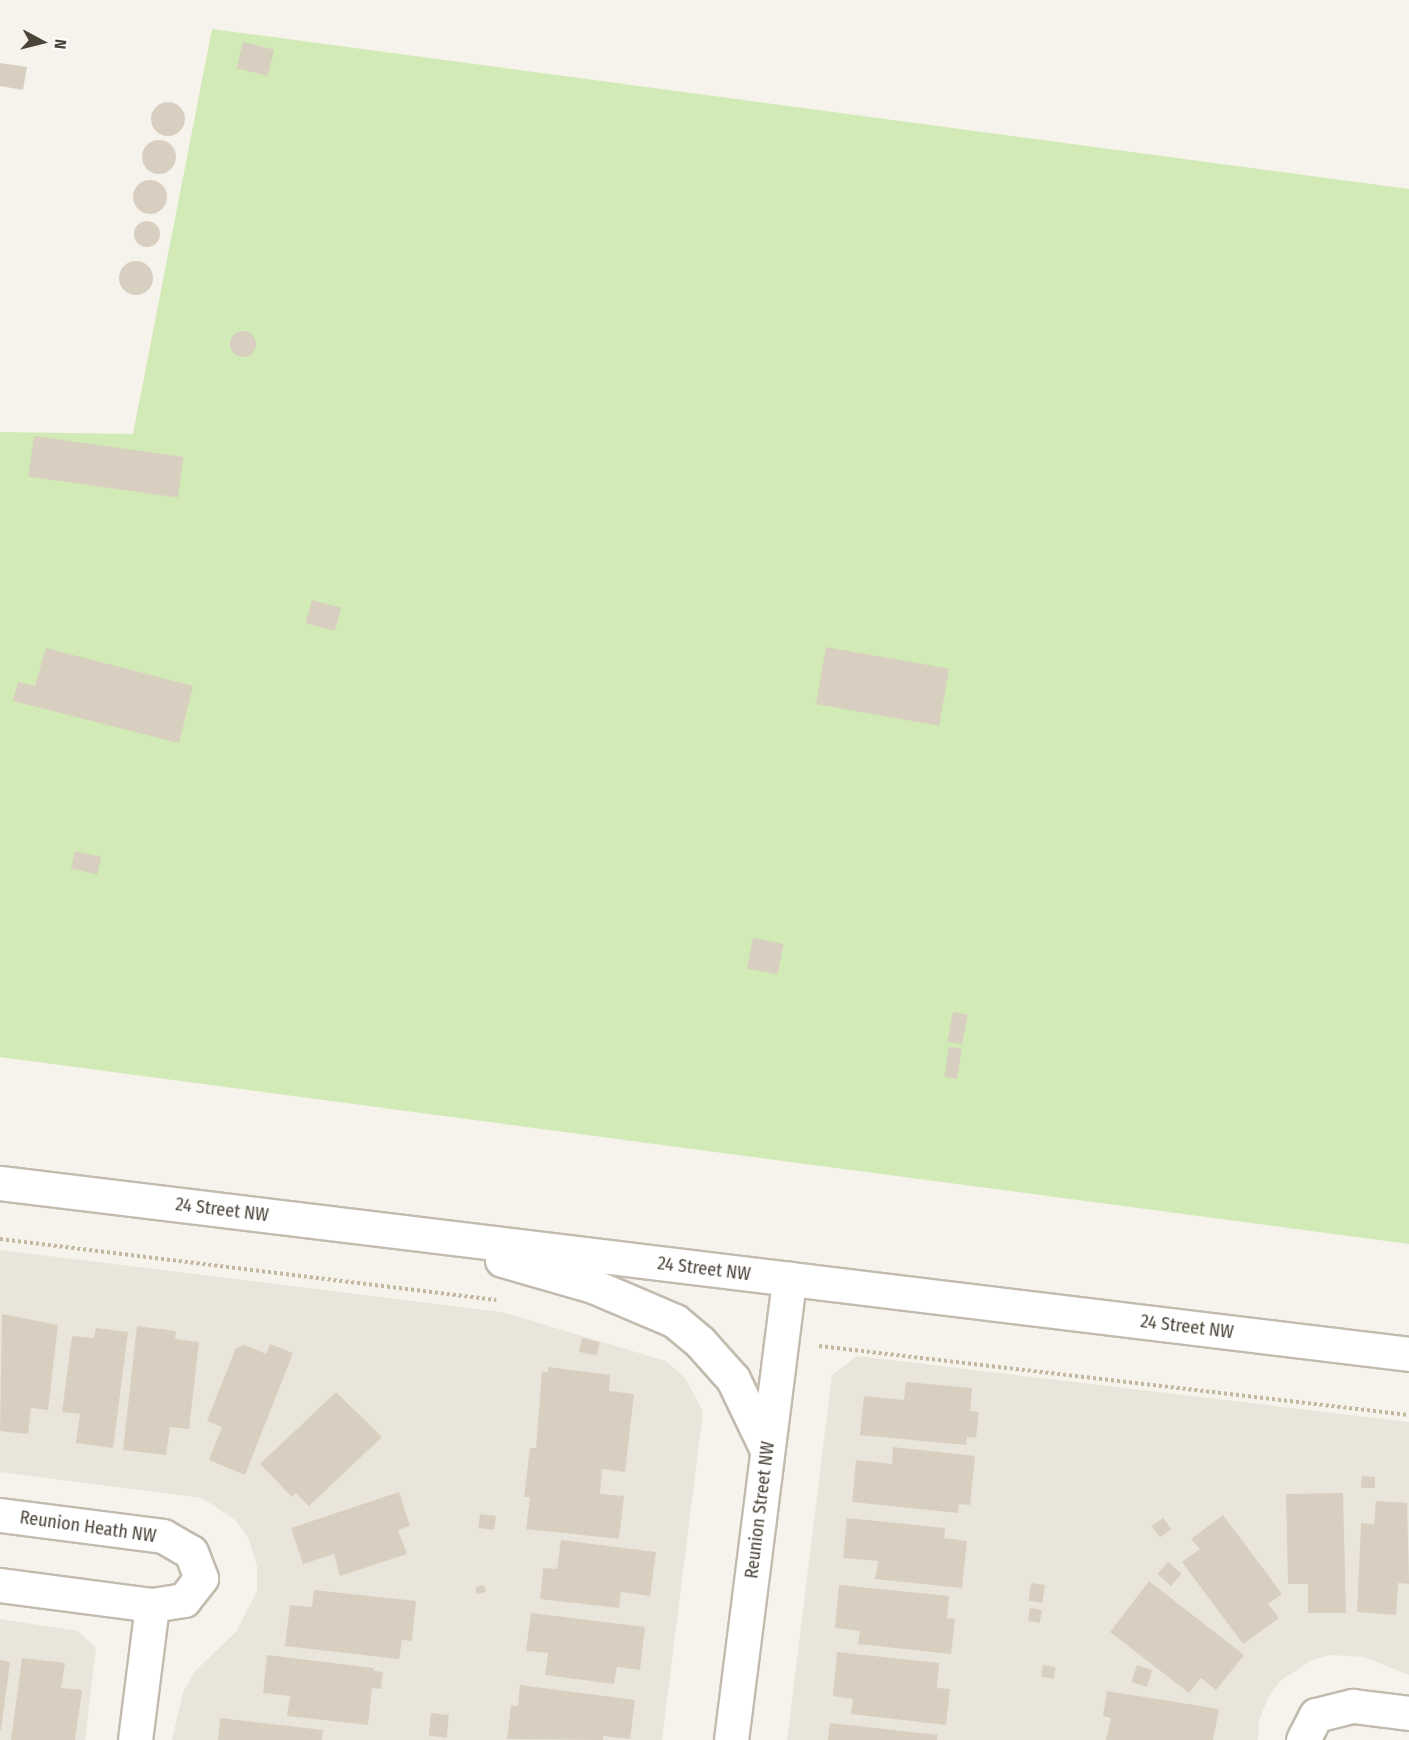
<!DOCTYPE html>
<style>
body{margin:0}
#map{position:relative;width:1409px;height:1740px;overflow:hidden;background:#f6f3ec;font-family:"Fira Sans Condensed",sans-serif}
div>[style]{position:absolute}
.residential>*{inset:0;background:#eae5da}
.green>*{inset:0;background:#d2eab5}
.building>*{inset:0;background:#d8cfc1;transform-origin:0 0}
.round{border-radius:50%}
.path>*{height:4px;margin-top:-2px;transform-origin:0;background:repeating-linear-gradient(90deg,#c4b79f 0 3px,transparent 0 6px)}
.roads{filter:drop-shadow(2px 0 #c2bbae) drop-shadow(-2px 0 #c2bbae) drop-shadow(0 2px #c2bbae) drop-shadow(0 -2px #c2bbae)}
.minor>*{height:33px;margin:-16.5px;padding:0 16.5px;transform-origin:16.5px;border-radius:16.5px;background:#fff}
.tertiary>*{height:33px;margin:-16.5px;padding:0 16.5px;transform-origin:16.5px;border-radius:16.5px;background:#fff}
span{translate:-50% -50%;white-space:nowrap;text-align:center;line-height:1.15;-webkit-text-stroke:4.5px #fff;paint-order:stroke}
.street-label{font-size:18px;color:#4b4439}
.north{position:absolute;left:12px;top:12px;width:60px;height:60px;-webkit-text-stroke:4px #fff;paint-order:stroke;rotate:97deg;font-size:16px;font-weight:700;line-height:24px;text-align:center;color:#4b4439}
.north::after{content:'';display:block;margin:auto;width:21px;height:27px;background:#4b4439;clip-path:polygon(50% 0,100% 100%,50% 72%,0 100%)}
</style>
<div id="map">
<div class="residential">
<div style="clip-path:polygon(0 1250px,502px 1312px,666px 1361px,685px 1378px,703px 1411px,662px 1740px,172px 1740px,183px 1692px,196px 1670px,236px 1632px,257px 1591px,257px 1566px,248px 1537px,235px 1520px,202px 1498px,0 1472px)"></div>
<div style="clip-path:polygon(857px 1356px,1409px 1422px,1409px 1675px,1364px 1657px,1330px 1655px,1312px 1660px,1280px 1681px,1267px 1700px,1259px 1721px,1258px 1740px,787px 1740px,832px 1375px)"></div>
<div style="clip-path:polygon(0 1619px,78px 1631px,96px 1648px,85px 1740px,0 1740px)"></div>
</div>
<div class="green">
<div style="clip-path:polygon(212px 29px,1409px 189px,1409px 1244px,0 1057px,0 432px,133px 434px)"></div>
</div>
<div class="building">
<div style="left:243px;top:42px;width:32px;height:27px;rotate:14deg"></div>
<div style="clip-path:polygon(0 63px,27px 67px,23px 90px,0 86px)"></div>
<div class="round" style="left:151px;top:102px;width:34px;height:34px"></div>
<div class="round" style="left:142px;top:140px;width:34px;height:34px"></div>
<div class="round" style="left:133px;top:180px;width:34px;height:34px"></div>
<div class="round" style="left:134px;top:221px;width:26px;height:26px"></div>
<div class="round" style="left:119px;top:261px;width:34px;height:34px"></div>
<div class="round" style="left:230px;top:331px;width:26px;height:26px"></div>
<div style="left:34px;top:436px;width:151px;height:41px;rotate:8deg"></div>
<div style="left:312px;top:600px;width:30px;height:24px;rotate:15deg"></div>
<div style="left:826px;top:647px;width:125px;height:58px;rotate:10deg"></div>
<div style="clip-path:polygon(46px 648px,193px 686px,179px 743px,13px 701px,18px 682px,35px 686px)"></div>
<div style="left:75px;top:851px;width:27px;height:18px;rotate:13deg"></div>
<div style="left:753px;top:938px;width:31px;height:31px;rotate:11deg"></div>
<div style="left:953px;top:1012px;width:15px;height:30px;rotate:11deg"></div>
<div style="left:949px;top:1047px;width:13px;height:30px;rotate:9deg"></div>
<div style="clip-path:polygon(2px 1314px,58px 1325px,48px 1410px,31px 1408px,28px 1434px,0 1431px)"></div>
<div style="clip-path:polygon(137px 1326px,176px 1331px,175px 1339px,199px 1342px,189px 1429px,170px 1427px,166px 1455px,123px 1450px)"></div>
<div style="clip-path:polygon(96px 1328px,128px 1332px,113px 1448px,76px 1443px,80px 1414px,62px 1412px,72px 1336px,94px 1338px)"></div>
<div style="left:582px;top:1338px;width:18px;height:14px;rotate:13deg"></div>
<div style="clip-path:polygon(270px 1344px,293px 1353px,245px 1475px,209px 1460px,222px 1427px,207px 1421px,236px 1348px,245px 1345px,266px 1354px)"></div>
<div style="clip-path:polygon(548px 1367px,610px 1375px,609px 1391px,634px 1394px,625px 1472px,602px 1469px,600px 1494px,624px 1496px,619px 1539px,526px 1529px,530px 1497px,524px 1497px,530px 1448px,536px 1448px,542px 1372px,548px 1372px)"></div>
<div style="clip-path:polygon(906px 1382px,972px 1388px,970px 1411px,979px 1412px,976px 1438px,967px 1437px,966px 1445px,860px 1435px,864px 1396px,904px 1400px)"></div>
<div style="clip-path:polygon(336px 1392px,382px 1437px,309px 1506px,296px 1493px,292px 1497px,260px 1464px)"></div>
<div style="clip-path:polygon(893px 1447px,975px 1456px,970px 1505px,959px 1504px,958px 1513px,852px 1502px,856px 1460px,892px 1464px)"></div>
<div style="clip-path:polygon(1362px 1476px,1375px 1477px,1375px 1488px,1361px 1488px)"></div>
<div style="clip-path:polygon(399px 1492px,410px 1526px,398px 1530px,407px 1554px,340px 1576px,334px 1554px,303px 1564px,291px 1528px)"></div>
<div style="clip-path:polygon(1343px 1493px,1346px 1613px,1308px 1613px,1308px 1584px,1288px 1584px,1286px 1494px)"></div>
<div style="clip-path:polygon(1376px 1501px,1407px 1503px,1409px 1584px,1398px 1583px,1396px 1615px,1357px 1612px,1361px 1523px,1374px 1524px)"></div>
<div style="left:480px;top:1514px;width:16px;height:14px;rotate:7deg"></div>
<div style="clip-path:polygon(1223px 1515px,1282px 1594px,1268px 1604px,1279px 1618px,1243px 1644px,1182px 1562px,1200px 1549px,1191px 1539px)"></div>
<div style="clip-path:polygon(847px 1518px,945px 1528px,944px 1538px,967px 1541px,962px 1588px,875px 1579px,878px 1561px,843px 1558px)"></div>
<div style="left:1163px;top:1518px;width:14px;height:14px;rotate:54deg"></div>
<div style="clip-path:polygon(561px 1540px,656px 1552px,650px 1596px,621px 1592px,619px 1608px,540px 1599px,543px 1568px,557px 1569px)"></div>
<div style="left:1168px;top:1562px;width:18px;height:16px;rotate:41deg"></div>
<div style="clip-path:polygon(1149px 1581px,1244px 1655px,1216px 1690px,1201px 1678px,1189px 1693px,1110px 1632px)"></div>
<div style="left:1031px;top:1583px;width:14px;height:18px;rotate:8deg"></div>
<div style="left:484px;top:1585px;width:7px;height:9px;rotate:74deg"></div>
<div style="clip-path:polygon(839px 1585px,949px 1596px,947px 1618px,955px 1619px,951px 1654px,858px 1644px,860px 1631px,835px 1628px)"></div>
<div style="clip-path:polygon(314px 1590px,416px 1601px,412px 1641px,402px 1640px,399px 1659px,285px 1646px,290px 1605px,312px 1607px)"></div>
<div style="left:1030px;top:1608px;width:12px;height:13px;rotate:9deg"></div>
<div style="clip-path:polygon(531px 1613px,645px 1627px,640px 1670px,617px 1667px,614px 1684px,545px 1675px,548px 1653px,526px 1651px)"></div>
<div style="clip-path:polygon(837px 1652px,939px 1663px,937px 1688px,950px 1689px,946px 1725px,851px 1714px,853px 1699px,833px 1696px)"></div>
<div style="clip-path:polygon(267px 1655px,374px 1668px,374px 1671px,383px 1672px,381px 1689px,372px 1688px,368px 1725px,287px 1716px,290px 1696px,263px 1693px)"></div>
<div style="clip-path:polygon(22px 1658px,65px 1663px,61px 1688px,82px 1690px,75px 1740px,11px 1740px)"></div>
<div style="clip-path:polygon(0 1660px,10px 1662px,1px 1730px,0 1730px)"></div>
<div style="left:1043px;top:1665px;width:13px;height:12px;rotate:9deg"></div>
<div style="left:1137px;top:1665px;width:16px;height:18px;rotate:18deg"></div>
<div style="clip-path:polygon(520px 1685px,635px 1700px,630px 1739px,603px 1736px,603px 1740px,507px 1739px,511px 1705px,518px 1706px)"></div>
<div style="clip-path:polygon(1107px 1691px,1219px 1709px,1213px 1740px,1106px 1740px,1111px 1718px,1103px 1716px)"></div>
<div style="left:431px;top:1713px;width:18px;height:23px;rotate:6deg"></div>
<div style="clip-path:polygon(220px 1718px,323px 1730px,322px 1740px,218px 1740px)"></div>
<div style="clip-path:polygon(830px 1723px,938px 1735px,937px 1740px,828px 1740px)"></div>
</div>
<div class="path">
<div style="left:0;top:1239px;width:500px;rotate:7deg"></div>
<div style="left:819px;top:1346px;width:594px;rotate:6.67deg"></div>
</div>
<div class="roads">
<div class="minor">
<div style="left:0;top:1515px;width:164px;rotate:7.3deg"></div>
<div style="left:163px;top:1536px;width:32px;rotate:30deg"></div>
<div style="left:191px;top:1552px;width:28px;rotate:69deg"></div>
<div style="left:201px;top:1578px;width:28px;rotate:128deg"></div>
<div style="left:184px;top:1600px;width:32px;rotate:171deg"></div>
<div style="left:152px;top:1605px;width:153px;rotate:-172.5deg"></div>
<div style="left:135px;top:1740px;width:136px;rotate:-82.8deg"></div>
<div style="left:731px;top:1740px;width:465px;rotate:-82.8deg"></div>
<div style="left:1303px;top:1740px;width:28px;rotate:-63deg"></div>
<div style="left:1316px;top:1715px;width:38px;rotate:-14deg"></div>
<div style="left:1353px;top:1706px;width:56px;rotate:7.1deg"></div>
</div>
<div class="tertiary">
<div style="left:0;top:1183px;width:1419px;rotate:6.92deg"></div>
<div style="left:502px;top:1260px;width:95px;rotate:15.9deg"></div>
<div style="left:593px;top:1286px;width:89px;rotate:23.1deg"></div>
<div style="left:675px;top:1321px;width:33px;rotate:40deg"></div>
<div style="left:700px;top:1342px;width:50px;rotate:48.3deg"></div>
<div style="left:733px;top:1379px;width:79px;rotate:64.4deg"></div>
</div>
</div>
<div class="street-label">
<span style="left:222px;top:1210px;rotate:7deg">24 Street NW</span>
<span style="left:704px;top:1269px;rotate:7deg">24 Street NW</span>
<span style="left:1187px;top:1327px;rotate:7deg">24 Street NW</span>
<span style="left:760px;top:1510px;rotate:-83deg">Reunion Street NW</span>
<span style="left:88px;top:1527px;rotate:8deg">Reunion Heath NW</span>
</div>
<div class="north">N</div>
</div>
